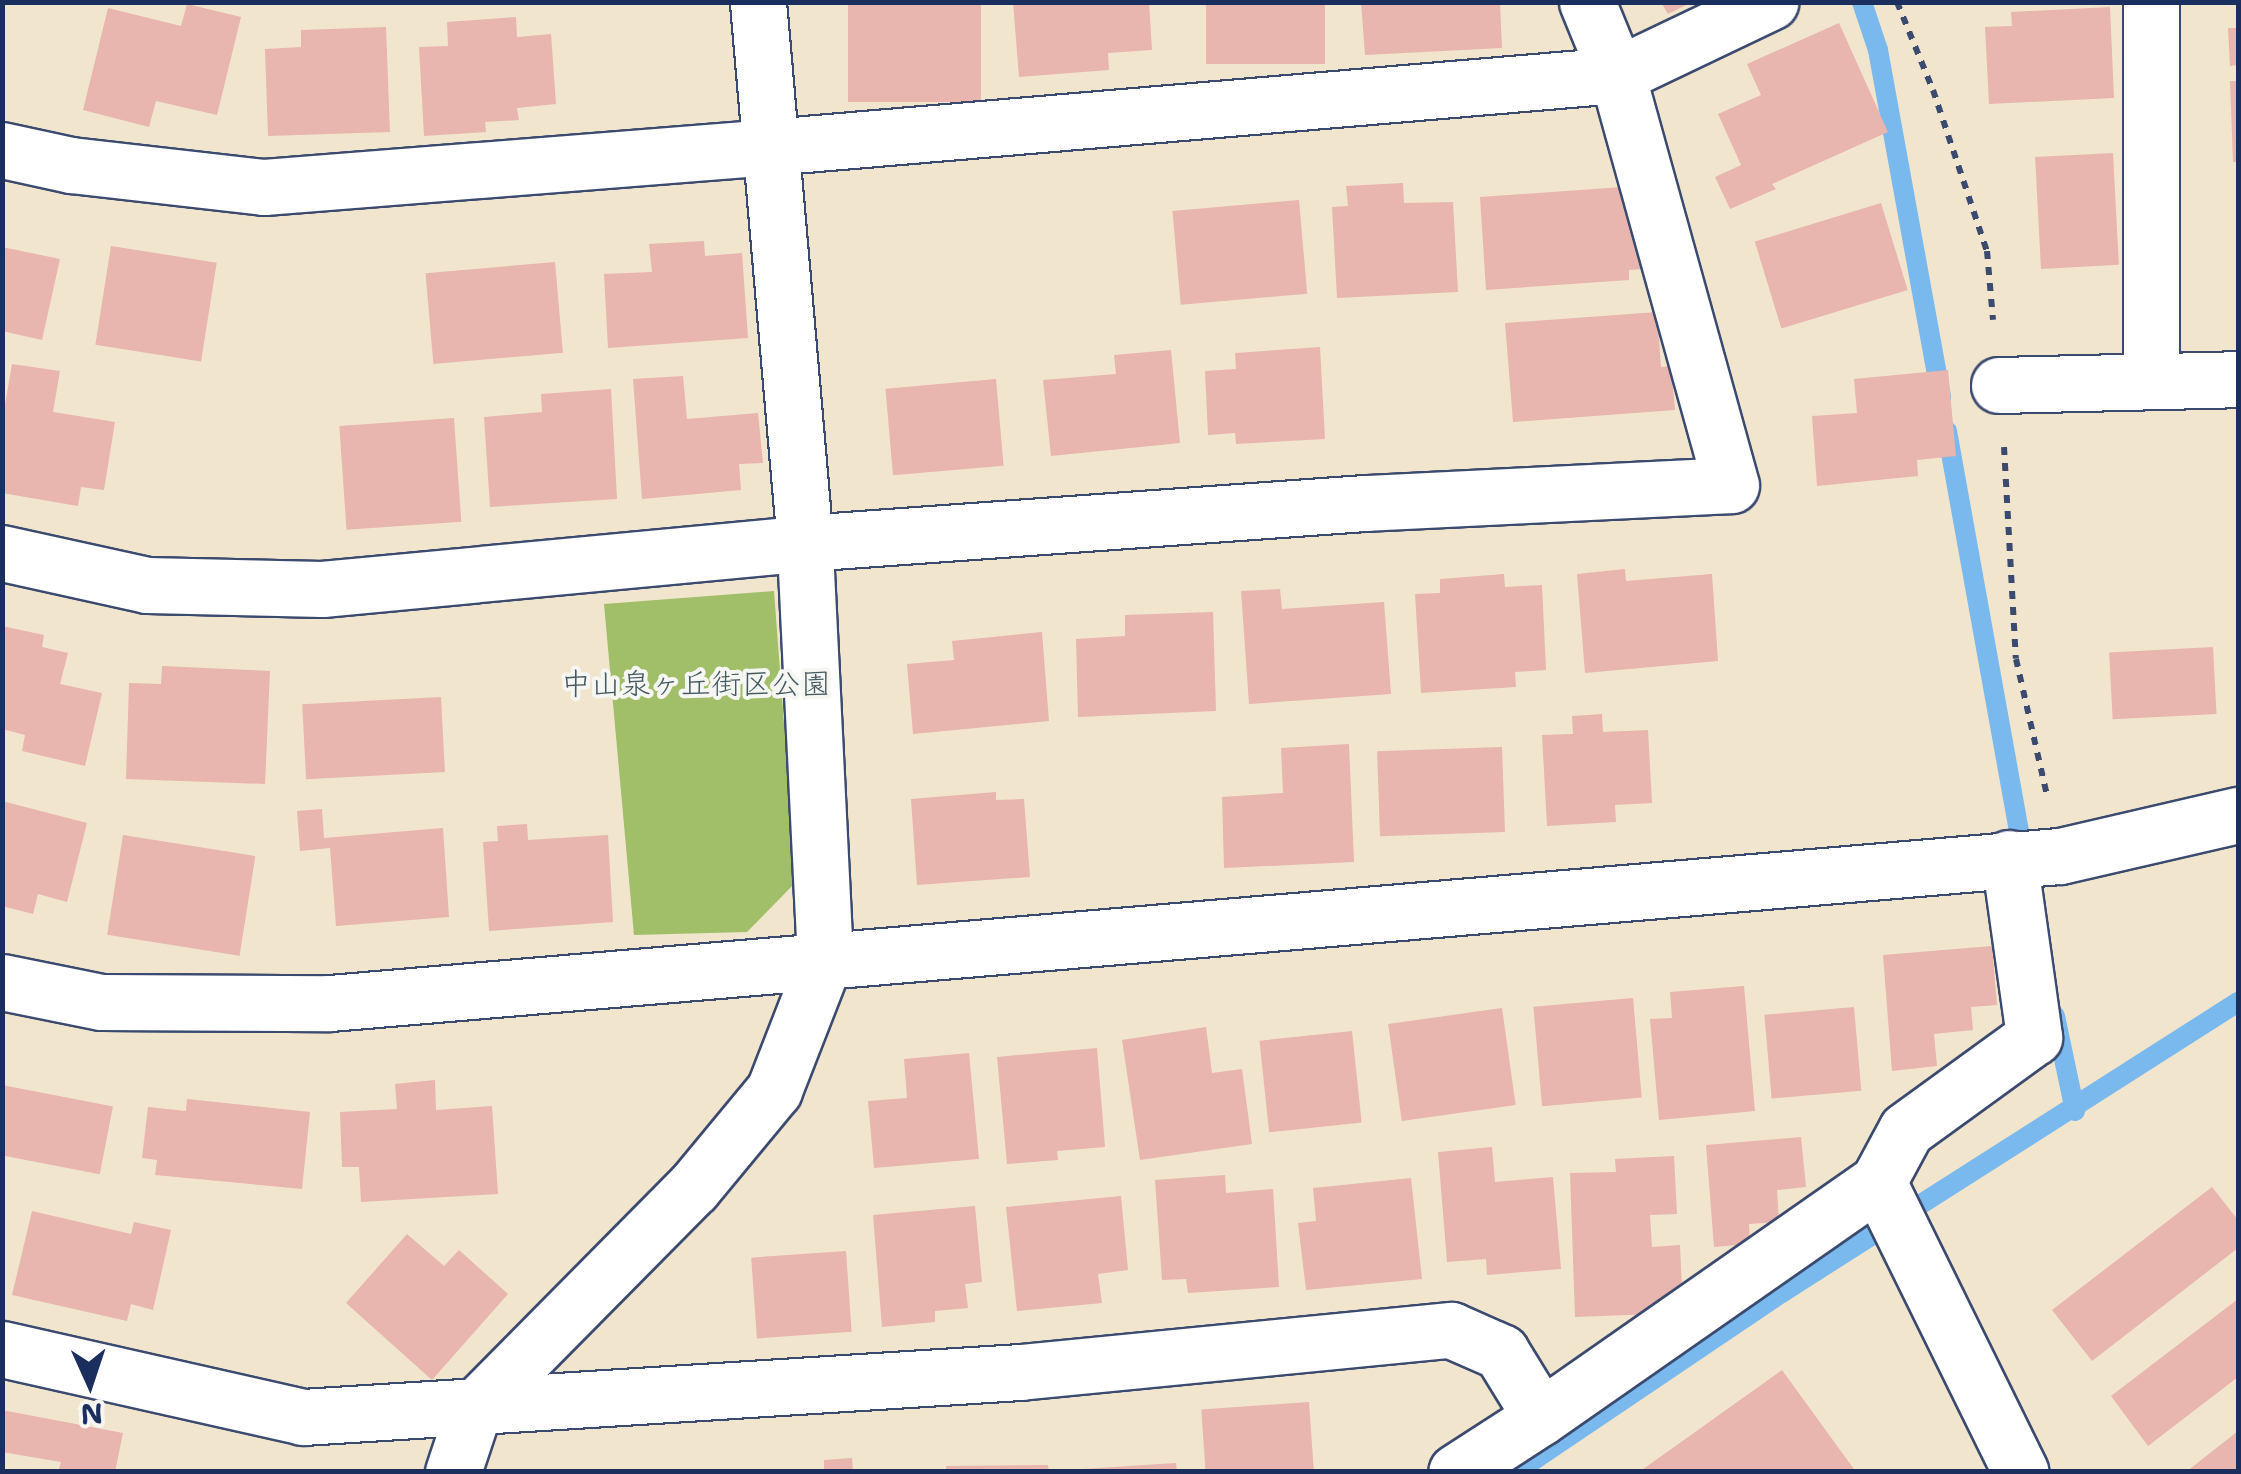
<!DOCTYPE html>
<meta charset="utf-8">
<style>
body{margin:0}
#map{position:relative;width:2241px;height:1474px;overflow:hidden;background:#f1e5cd;font-family:"Shantell Sans","Klee One",sans-serif}
div>[style]{position:absolute}
.green>*{inset:0;background:#a0bf68}
.stream>*{height:20px;margin:-10px;padding:0 10px;transform-origin:10px;border-radius:10px;background:#79b9ed}
.building>*{inset:0;background:#e8b5af;transform-origin:0 0}
.path>*{height:6px;margin-top:-3px;transform-origin:0;background:repeating-linear-gradient(90deg,#3b4a6f 0 8px,transparent 0 16px)}
.roads{filter:drop-shadow(2px 0 #3b4a6f) drop-shadow(-2px 0 #3b4a6f) drop-shadow(0 2px #3b4a6f) drop-shadow(0 -2px #3b4a6f)}
.street>*{height:55px;margin:-27.5px;padding:0 27.5px;transform-origin:27.5px;border-radius:27.5px;background:#fff}
span{translate:-50% -50%;white-space:nowrap;text-align:center;line-height:1.15;-webkit-text-stroke:8px #f6f6f2;paint-order:stroke}
.park-label{font-size:30px;color:#435a61}
.frame{position:absolute;inset:0;border:5px solid #1b2f5e;pointer-events:none}
.north{position:absolute;left:40px;top:1334px;width:100px;height:100px;-webkit-text-stroke:8px #f6f6f2;paint-order:stroke;rotate:177deg;font-size:28px;font-weight:700;line-height:40px;text-align:center;color:#1b2f5e}
.north::after{content:'';display:block;margin:auto;width:35px;height:45px;background:#1b2f5e;clip-path:polygon(50% 0,100% 100%,50% 72%,0 100%)}
</style>
<div id="map">
<div class="green">
<div style="clip-path:polygon(774px 591px,796px 882px,747px 932px,634px 935px,604px 604px)"></div>
</div>
<div class="stream">
<div style="left:1862px;top:2px;width:51px;rotate:71.6deg"></div>
<div style="left:1878px;top:50px;width:353px;rotate:79.7deg"></div>
<div style="left:1947px;top:431px;width:431px;rotate:79.8deg"></div>
<div style="left:2055px;top:1016px;width:97px;rotate:78.1deg"></div>
<div style="left:1516px;top:1472px;width:322px;rotate:-34deg"></div>
<div style="left:1783px;top:1292px;width:540px;rotate:-32.51deg"></div>
</div>
<div class="building">
<div style="left:848px;top:2px;width:133px;height:100px"></div>
<div style="clip-path:polygon(1013px 2px,1149px 2px,1152px 50px,1108px 53px,1109px 70px,1019px 77px)"></div>
<div style="left:1206px;top:2px;width:119px;height:62px"></div>
<div style="clip-path:polygon(1361px 2px,1500px 2px,1502px 48px,1365px 55px)"></div>
<div style="clip-path:polygon(1661px 2px,1692px 2px,1668px 14px)"></div>
<div style="clip-path:polygon(187px 4px,241px 17px,217px 115px,156px 101px,149px 127px,83px 110px,108px 8px,181px 26px)"></div>
<div style="clip-path:polygon(2110px 7px,2114px 98px,1989px 104px,1985px 27px,2012px 26px,2011px 12px)"></div>
<div style="clip-path:polygon(516px 17px,517px 37px,551px 34px,556px 104px,517px 108px,519px 120px,485px 122px,486px 132px,424px 136px,419px 47px,448px 46px,447px 22px)"></div>
<div style="clip-path:polygon(1839px 23px,1888px 132px,1772px 184px,1776px 189px,1730px 209px,1715px 177px,1741px 165px,1718px 114px,1761px 95px,1747px 64px)"></div>
<div style="clip-path:polygon(386px 27px,390px 132px,268px 136px,265px 49px,301px 47px,301px 30px)"></div>
<div style="clip-path:polygon(2228px 28px,2238px 28px,2238px 65px,2230px 66px)"></div>
<div style="clip-path:polygon(2230px 81px,2238px 81px,2238px 162px,2233px 162px)"></div>
<div style="left:2113px;top:153px;width:112px;height:78px;rotate:87deg"></div>
<div style="clip-path:polygon(1403px 183px,1404px 203px,1453px 202px,1458px 292px,1337px 298px,1332px 207px,1348px 206px,1346px 186px)"></div>
<div style="clip-path:polygon(1622px 187px,1623px 206px,1638px 205px,1643px 269px,1629px 270px,1629px 280px,1486px 290px,1480px 197px)"></div>
<div style="left:1299px;top:200px;width:94px;height:127px;rotate:85deg"></div>
<div style="left:1881px;top:203px;width:91px;height:132px;rotate:73deg"></div>
<div style="clip-path:polygon(704px 241px,705px 256px,742px 253px,748px 338px,608px 348px,604px 274px,652px 272px,649px 244px)"></div>
<div style="left:111px;top:246px;width:107px;height:100px;rotate:9deg"></div>
<div style="clip-path:polygon(2px 247px,60px 259px,42px 340px,2px 331px)"></div>
<div style="left:555px;top:262px;width:91px;height:130px;rotate:85deg"></div>
<div style="clip-path:polygon(1657px 312px,1661px 367px,1671px 366px,1675px 410px,1513px 422px,1505px 323px)"></div>
<div style="clip-path:polygon(1320px 347px,1325px 439px,1236px 444px,1235px 433px,1208px 435px,1205px 371px,1236px 369px,1235px 353px)"></div>
<div style="clip-path:polygon(1171px 350px,1180px 443px,1051px 456px,1043px 380px,1116px 374px,1114px 355px)"></div>
<div style="clip-path:polygon(12px 364px,60px 371px,53px 412px,115px 422px,104px 490px,81px 487px,78px 506px,2px 493px,2px 422px)"></div>
<div style="clip-path:polygon(1948px 370px,1956px 456px,1917px 460px,1918px 476px,1817px 486px,1812px 416px,1857px 413px,1854px 379px)"></div>
<div style="clip-path:polygon(683px 376px,687px 419px,758px 413px,763px 463px,739px 464px,741px 490px,642px 499px,633px 379px)"></div>
<div style="left:996px;top:379px;width:87px;height:111px;rotate:85deg"></div>
<div style="clip-path:polygon(611px 389px,617px 499px,490px 507px,484px 417px,542px 412px,541px 394px)"></div>
<div style="left:454px;top:418px;width:104px;height:115px;rotate:86deg"></div>
<div style="clip-path:polygon(1625px 569px,1626px 581px,1712px 574px,1718px 661px,1585px 673px,1577px 574px)"></div>
<div style="clip-path:polygon(1504px 574px,1505px 587px,1542px 585px,1546px 670px,1515px 672px,1516px 687px,1421px 693px,1415px 594px,1440px 593px,1440px 579px)"></div>
<div style="clip-path:polygon(1280px 589px,1282px 609px,1384px 602px,1391px 694px,1249px 704px,1241px 591px)"></div>
<div style="clip-path:polygon(1213px 612px,1216px 711px,1078px 717px,1076px 639px,1125px 636px,1125px 615px)"></div>
<div style="clip-path:polygon(2px 626px,44px 635px,42px 647px,68px 653px,60px 684px,102px 693px,85px 766px,22px 751px,25px 735px,2px 729px)"></div>
<div style="clip-path:polygon(1042px 632px,1049px 721px,913px 734px,907px 664px,954px 660px,952px 641px)"></div>
<div style="left:2213px;top:647px;width:67px;height:104px;rotate:87deg"></div>
<div style="clip-path:polygon(162px 666px,270px 671px,265px 784px,126px 779px,129px 683px,161px 684px)"></div>
<div style="left:441px;top:697px;width:75px;height:139px;rotate:87deg"></div>
<div style="clip-path:polygon(1602px 714px,1603px 732px,1648px 730px,1652px 803px,1615px 805px,1616px 822px,1547px 826px,1542px 735px,1573px 734px,1572px 716px)"></div>
<div style="clip-path:polygon(1349px 744px,1354px 862px,1224px 868px,1222px 797px,1283px 793px,1281px 748px)"></div>
<div style="left:1502px;top:747px;width:85px;height:125px;rotate:88deg"></div>
<div style="clip-path:polygon(996px 792px,996px 800px,1024px 799px,1030px 877px,917px 885px,911px 799px)"></div>
<div style="clip-path:polygon(2px 801px,87px 823px,67px 902px,38px 894px,33px 914px,2px 906px)"></div>
<div style="clip-path:polygon(322px 809px,324px 838px,443px 828px,449px 917px,336px 926px,330px 848px,300px 851px,297px 811px)"></div>
<div style="clip-path:polygon(527px 824px,528px 840px,608px 835px,613px 922px,489px 931px,483px 842px,498px 841px,497px 826px)"></div>
<div style="left:123px;top:835px;width:134px;height:101px;rotate:9deg"></div>
<div style="clip-path:polygon(1992px 946px,1997px 1005px,1971px 1007px,1973px 1030px,1934px 1034px,1937px 1066px,1892px 1071px,1883px 955px)"></div>
<div style="clip-path:polygon(1744px 986px,1755px 1111px,1659px 1120px,1650px 1019px,1672px 1018px,1670px 992px)"></div>
<div style="left:1633px;top:998px;width:100px;height:100px;rotate:85deg"></div>
<div style="left:1854px;top:1007px;width:84px;height:90px;rotate:85deg"></div>
<div style="left:1502px;top:1008px;width:98px;height:115px;rotate:82deg"></div>
<div style="clip-path:polygon(1206px 1027px,1212px 1073px,1242px 1069px,1252px 1144px,1140px 1160px,1122px 1040px)"></div>
<div style="left:1352px;top:1031px;width:92px;height:93px;rotate:84deg"></div>
<div style="clip-path:polygon(1097px 1048px,1105px 1147px,1057px 1151px,1058px 1160px,1007px 1164px,997px 1057px)"></div>
<div style="clip-path:polygon(969px 1053px,979px 1159px,874px 1168px,868px 1101px,907px 1098px,904px 1059px)"></div>
<div style="clip-path:polygon(435px 1080px,436px 1110px,492px 1106px,498px 1194px,361px 1202px,359px 1167px,342px 1167px,340px 1112px,397px 1109px,395px 1084px)"></div>
<div style="left:2px;top:1085px;width:113px;height:69px;rotate:11deg"></div>
<div style="clip-path:polygon(187px 1099px,310px 1112px,302px 1189px,155px 1175px,157px 1160px,142px 1158px,148px 1107px,186px 1111px)"></div>
<div style="clip-path:polygon(1801px 1137px,1806px 1187px,1777px 1190px,1779px 1222px,1749px 1224px,1750px 1244px,1714px 1247px,1706px 1145px)"></div>
<div style="clip-path:polygon(1492px 1147px,1495px 1182px,1553px 1177px,1561px 1269px,1487px 1275px,1486px 1259px,1447px 1262px,1438px 1152px)"></div>
<div style="clip-path:polygon(1674px 1156px,1677px 1214px,1650px 1215px,1652px 1247px,1680px 1245px,1683px 1313px,1575px 1317px,1570px 1173px,1616px 1172px,1615px 1159px)"></div>
<div style="clip-path:polygon(1225px 1175px,1226px 1193px,1273px 1189px,1279px 1287px,1188px 1293px,1186px 1279px,1162px 1280px,1155px 1180px)"></div>
<div style="clip-path:polygon(1411px 1178px,1422px 1279px,1306px 1290px,1298px 1223px,1316px 1221px,1313px 1188px)"></div>
<div style="clip-path:polygon(2212px 1187px,2238px 1220px,2238px 1248px,2092px 1361px,2052px 1310px)"></div>
<div style="clip-path:polygon(1121px 1196px,1128px 1270px,1098px 1274px,1102px 1303px,1017px 1311px,1006px 1207px)"></div>
<div style="clip-path:polygon(975px 1206px,982px 1282px,965px 1284px,968px 1308px,935px 1311px,935px 1322px,882px 1327px,873px 1215px)"></div>
<div style="clip-path:polygon(32px 1211px,131px 1234px,134px 1222px,171px 1230px,153px 1310px,131px 1304px,127px 1321px,12px 1295px)"></div>
<div style="clip-path:polygon(407px 1234px,444px 1266px,459px 1250px,508px 1294px,432px 1380px,346px 1303px)"></div>
<div style="left:846px;top:1251px;width:81px;height:95px;rotate:86deg"></div>
<div style="clip-path:polygon(2238px 1299px,2238px 1377px,2148px 1446px,2111px 1396px)"></div>
<div style="clip-path:polygon(1782px 1370px,1856px 1472px,1639px 1472px)"></div>
<div style="left:1309px;top:1402px;width:70px;height:108px;rotate:86deg"></div>
<div style="clip-path:polygon(2px 1410px,123px 1433px,115px 1472px,58px 1472px,61px 1462px,2px 1452px)"></div>
<div style="clip-path:polygon(2238px 1431px,2238px 1472px,2186px 1472px)"></div>
<div style="clip-path:polygon(852px 1458px,853px 1472px,824px 1472px,824px 1460px)"></div>
<div style="clip-path:polygon(1176px 1463px,1177px 1472px,1083px 1472px,1083px 1469px)"></div>
<div style="clip-path:polygon(1048px 1465px,1049px 1472px,946px 1472px,946px 1466px)"></div>
</div>
<div class="path">
<div style="left:1897px;top:2px;width:95px;rotate:67.8deg"></div>
<div style="left:1933px;top:90px;width:170px;rotate:71.5deg"></div>
<div style="left:1987px;top:251px;width:69px;rotate:85deg"></div>
<div style="left:2004px;top:447px;width:212px;rotate:86.8deg"></div>
<div style="left:2016px;top:659px;width:140px;rotate:77.2deg"></div>
</div>
<div class="roads">
<div class="street">
<div style="left:2px;top:150px;width:71px;rotate:12.3deg"></div>
<div style="left:71px;top:165px;width:194px;rotate:6.5deg"></div>
<div style="left:264px;top:187px;width:508px;rotate:-4.52deg"></div>
<div style="left:770px;top:147px;width:850px;rotate:-4.86deg"></div>
<div style="left:1617px;top:75px;width:170px;rotate:-25.5deg"></div>
<div style="left:2151px;top:380px;width:378px;rotate:-90deg"></div>
<div style="left:1999px;top:385px;width:239px;rotate:-1.4deg"></div>
<div style="left:2px;top:553px;width:148px;rotate:12.4deg"></div>
<div style="left:147px;top:585px;width:175px;rotate:1.3deg"></div>
<div style="left:322px;top:589px;width:485px;rotate:-5.4deg"></div>
<div style="left:805px;top:543px;width:561px;rotate:-4.09deg"></div>
<div style="left:1365px;top:503px;width:366px;rotate:-2.8deg"></div>
<div style="left:1731px;top:485px;width:426px;rotate:-105.5deg"></div>
<div style="left:1617px;top:75px;width:79px;rotate:-112.3deg"></div>
<div style="left:2009px;top:858px;width:181px;rotate:82deg"></div>
<div style="left:2034px;top:1037px;width:158px;rotate:144deg"></div>
<div style="left:1906px;top:1130px;width:59px;rotate:118.3deg"></div>
<div style="left:1878px;top:1182px;width:323px;rotate:63.8deg"></div>
<div style="left:2px;top:982px;width:101px;rotate:11.4deg"></div>
<div style="left:101px;top:1002px;width:229px;rotate:0.3deg"></div>
<div style="left:330px;top:1003px;width:1736px;rotate:-4.86deg"></div>
<div style="left:2060px;top:856px;width:183px;rotate:-13deg"></div>
<div style="left:2px;top:1349px;width:309px;rotate:12.7deg"></div>
<div style="left:303px;top:1417px;width:718px;rotate:-3.59deg"></div>
<div style="left:1020px;top:1372px;width:433px;rotate:-5.6deg"></div>
<div style="left:1451px;top:1330px;width:55px;rotate:23.7deg"></div>
<div style="left:1501px;top:1352px;width:76px;rotate:58.4deg"></div>
<div style="left:1541px;top:1417px;width:101px;rotate:147.1deg"></div>
<div style="left:1541px;top:1417px;width:411px;rotate:-34.9deg"></div>
<div style="left:453px;top:1472px;width:66px;rotate:-71.6deg"></div>
<div style="left:474px;top:1409px;width:311px;rotate:-45.3deg"></div>
<div style="left:693px;top:1188px;width:127px;rotate:-50.4deg"></div>
<div style="left:774px;top:1090px;width:141px;rotate:-68.7deg"></div>
<div style="left:825px;top:959px;width:416px;rotate:-92.8deg"></div>
<div style="left:805px;top:543px;width:543px;rotate:-94.97deg"></div>
</div>
</div>
<div class="park-label">
<span style="left:696px;top:684px">中山泉ヶ丘街区公園</span>
</div>
<div class="frame"></div>
<div class="north">N</div>
</div>
